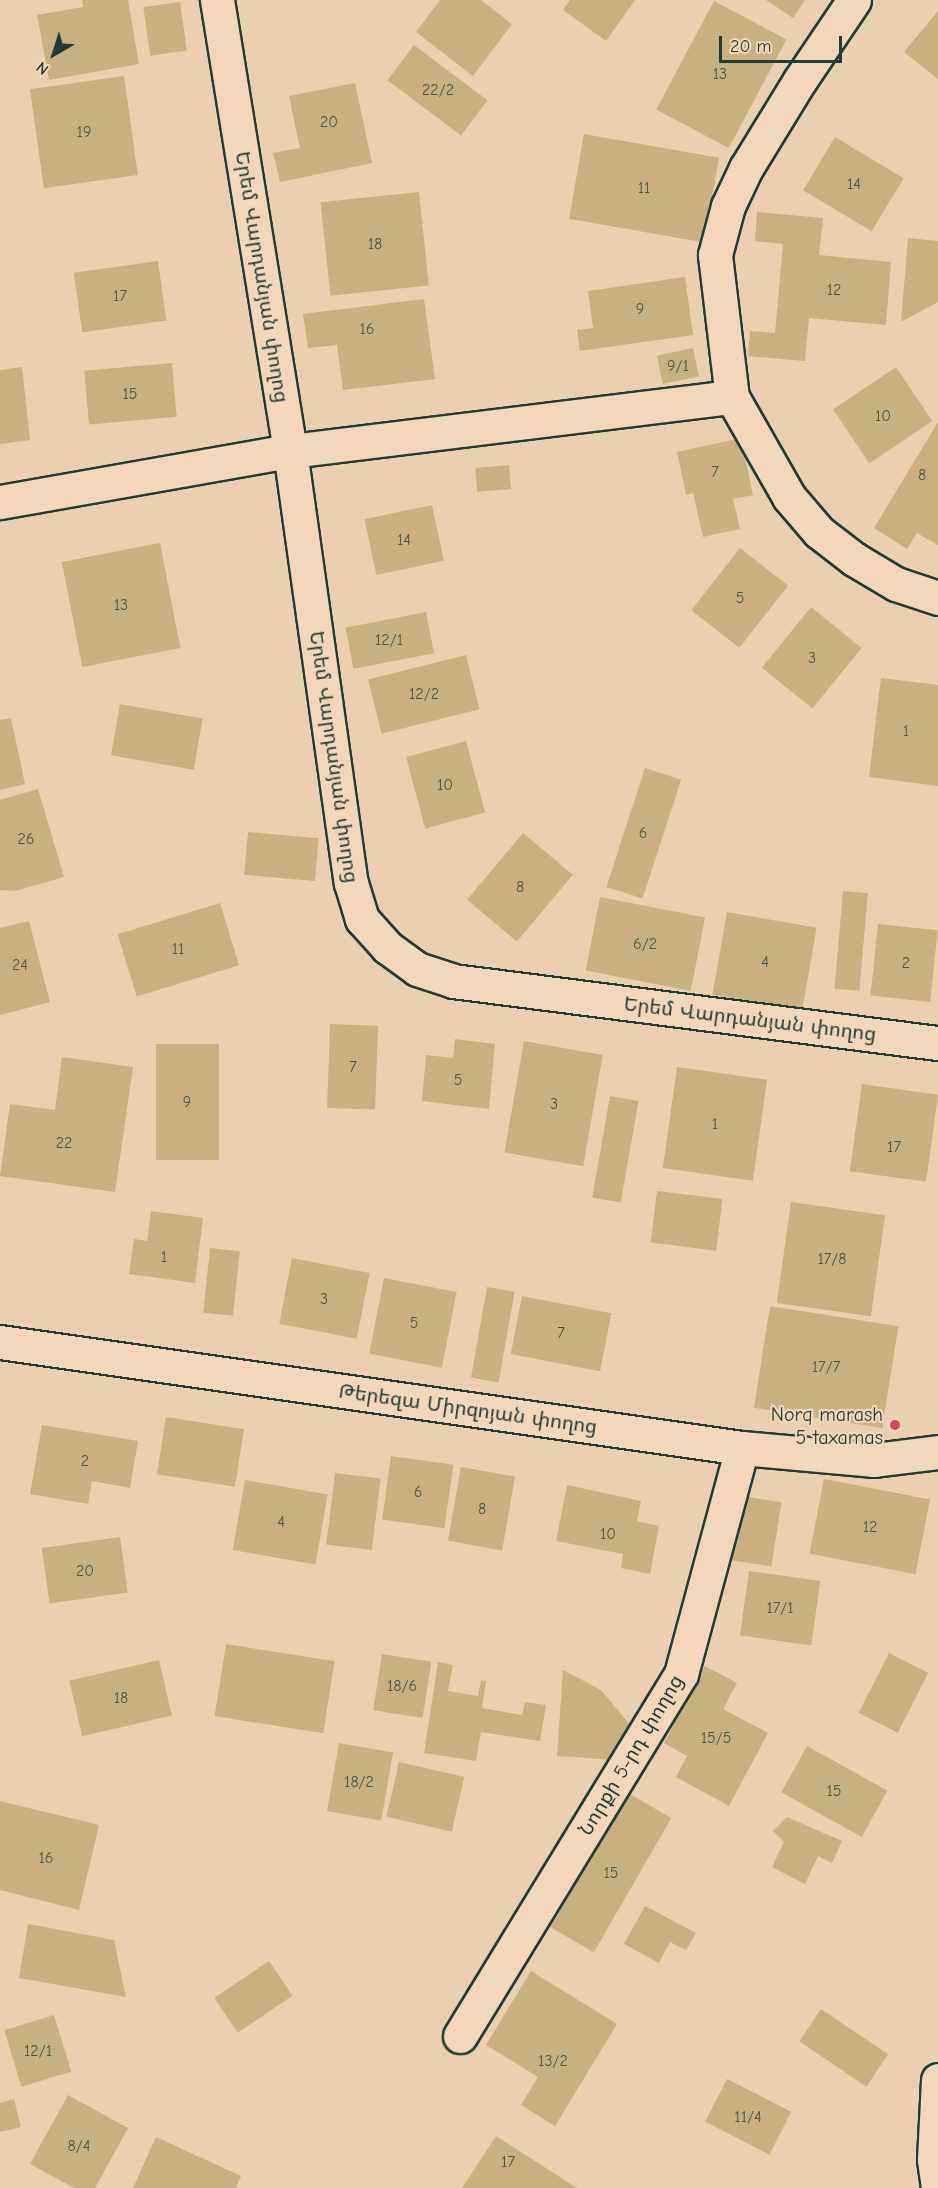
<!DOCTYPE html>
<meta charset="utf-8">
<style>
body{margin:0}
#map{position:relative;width:938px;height:2188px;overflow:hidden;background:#ead0ae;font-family:"Comic Neue","Noto Sans Armenian",sans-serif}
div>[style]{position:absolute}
.building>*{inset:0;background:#c8b080;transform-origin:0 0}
.roads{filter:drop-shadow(2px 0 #1f3d34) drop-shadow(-2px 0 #1f3d34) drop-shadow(0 2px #1f3d34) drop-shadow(0 -2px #1f3d34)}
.minor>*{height:33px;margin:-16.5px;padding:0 16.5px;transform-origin:16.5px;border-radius:16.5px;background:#f2d7b9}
.dots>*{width:16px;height:16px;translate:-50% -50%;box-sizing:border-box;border:3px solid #f2d7b9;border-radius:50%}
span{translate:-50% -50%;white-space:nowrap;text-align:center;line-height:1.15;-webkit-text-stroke:4.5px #f2d7b9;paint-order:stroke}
.number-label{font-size:16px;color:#495a47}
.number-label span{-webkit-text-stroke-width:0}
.street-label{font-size:20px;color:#1f3d34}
.poi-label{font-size:20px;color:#1f3d34}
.right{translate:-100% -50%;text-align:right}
.north{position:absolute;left:24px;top:24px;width:60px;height:60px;-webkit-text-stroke:4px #f2d7b9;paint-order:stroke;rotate:219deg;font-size:16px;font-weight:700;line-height:24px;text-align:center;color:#1f3d34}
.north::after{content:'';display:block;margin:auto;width:21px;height:27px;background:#1f3d34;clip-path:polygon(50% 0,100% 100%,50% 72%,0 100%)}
.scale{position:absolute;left:719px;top:36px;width:123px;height:27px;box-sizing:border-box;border:3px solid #1f3d34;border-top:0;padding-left:8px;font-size:18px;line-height:21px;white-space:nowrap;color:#1f3d34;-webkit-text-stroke:4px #f2d7b9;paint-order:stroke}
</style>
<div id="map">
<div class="building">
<div style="clip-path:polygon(82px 0,128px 0,139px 64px,49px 80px,37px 15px,83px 7px)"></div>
<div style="clip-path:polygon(440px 0,481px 0,512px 24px,473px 76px,416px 32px)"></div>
<div style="clip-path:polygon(570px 0,635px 0,606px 41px,563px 10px)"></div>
<div style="clip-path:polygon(766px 0,805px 0,793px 18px)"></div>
<div style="left:714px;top:1px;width:82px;height:123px;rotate:28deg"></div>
<div style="left:180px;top:2px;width:49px;height:37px;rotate:82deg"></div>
<div style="clip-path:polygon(938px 11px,938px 79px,904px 52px)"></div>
<div style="left:414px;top:45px;width:92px;height:44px;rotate:37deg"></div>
<div style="left:124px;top:76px;width:100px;height:95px;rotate:82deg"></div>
<div style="clip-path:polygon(355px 83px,372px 163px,280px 182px,273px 153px,300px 148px,289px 96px)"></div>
<div style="left:584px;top:134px;width:137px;height:86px;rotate:10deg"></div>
<div style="left:835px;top:137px;width:80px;height:62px;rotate:31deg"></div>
<div style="left:419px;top:192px;width:94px;height:99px;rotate:84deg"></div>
<div style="clip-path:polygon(757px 212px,823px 218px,819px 255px,891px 262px,886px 325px,809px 318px,805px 361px,748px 356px,750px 331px,775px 333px,783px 244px,755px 241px)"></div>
<div style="clip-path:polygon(908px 238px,938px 241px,938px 302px,901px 322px)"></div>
<div style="left:158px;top:261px;width:60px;height:85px;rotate:82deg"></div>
<div style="clip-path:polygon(685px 277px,693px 335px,580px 351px,577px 330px,593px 328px,588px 291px)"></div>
<div style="clip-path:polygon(424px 299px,435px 379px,343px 390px,337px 345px,308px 348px,303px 314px)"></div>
<div style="left:693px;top:348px;width:29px;height:37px;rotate:78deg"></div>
<div style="left:172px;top:363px;width:54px;height:88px;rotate:85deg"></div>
<div style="clip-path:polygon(22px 367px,30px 440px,0 444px,0 370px)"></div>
<div style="left:896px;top:367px;width:65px;height:76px;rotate:56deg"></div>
<div style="clip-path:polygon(938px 422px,938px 545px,917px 533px,907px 549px,874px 528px)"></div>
<div style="clip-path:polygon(741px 438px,753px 495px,733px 499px,740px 529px,703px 537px,693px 493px,686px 495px,677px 452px)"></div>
<div style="left:509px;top:465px;width:24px;height:34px;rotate:85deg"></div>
<div style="left:432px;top:505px;width:57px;height:69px;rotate:78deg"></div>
<div style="left:160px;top:543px;width:107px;height:100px;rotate:79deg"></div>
<div style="left:740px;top:548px;width:61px;height:79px;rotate:38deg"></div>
<div style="left:811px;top:607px;width:65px;height:78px;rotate:39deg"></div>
<div style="left:426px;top:612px;width:42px;height:82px;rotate:79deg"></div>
<div style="left:466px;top:655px;width:56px;height:101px;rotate:76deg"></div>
<div style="clip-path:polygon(881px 678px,938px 685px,938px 786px,869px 777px)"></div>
<div style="left:120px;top:704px;width:84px;height:52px;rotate:10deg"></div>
<div style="clip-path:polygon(11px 718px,25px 784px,0 790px,0 720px)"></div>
<div style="left:466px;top:741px;width:74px;height:62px;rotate:75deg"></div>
<div style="left:645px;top:768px;width:38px;height:125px;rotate:18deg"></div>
<div style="clip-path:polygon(38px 789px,64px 877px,15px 891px,0 890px,0 800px)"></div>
<div style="left:248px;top:832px;width:71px;height:43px;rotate:5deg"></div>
<div style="left:523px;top:833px;width:65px;height:87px;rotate:40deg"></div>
<div style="left:843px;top:891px;width:25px;height:98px;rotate:5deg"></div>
<div style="left:600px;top:897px;width:107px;height:75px;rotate:11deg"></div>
<div style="left:220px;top:903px;width:65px;height:107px;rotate:73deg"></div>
<div style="left:727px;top:912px;width:91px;height:84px;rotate:10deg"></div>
<div style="clip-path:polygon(29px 921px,50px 1002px,0 1015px,0 928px)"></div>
<div style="left:878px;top:924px;width:60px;height:72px;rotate:6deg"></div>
<div style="left:330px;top:1024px;width:48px;height:84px;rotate:2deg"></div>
<div style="clip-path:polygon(455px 1039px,495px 1044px,489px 1109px,422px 1101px,426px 1055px,453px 1058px)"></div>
<div style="left:524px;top:1041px;width:80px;height:113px;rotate:10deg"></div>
<div style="left:156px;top:1044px;width:63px;height:116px"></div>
<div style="clip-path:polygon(62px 1057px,133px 1067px,115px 1192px,0 1176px,10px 1104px,55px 1110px)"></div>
<div style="left:677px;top:1067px;width:91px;height:102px;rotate:8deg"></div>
<div style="left:862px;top:1084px;width:77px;height:88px;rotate:8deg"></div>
<div style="left:610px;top:1096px;width:29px;height:103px;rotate:10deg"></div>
<div style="left:657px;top:1191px;width:66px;height:52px;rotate:7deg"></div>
<div style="left:791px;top:1202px;width:95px;height:102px;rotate:8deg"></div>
<div style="clip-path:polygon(151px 1211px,203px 1218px,195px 1283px,129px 1274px,134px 1239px,147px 1241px)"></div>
<div style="left:210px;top:1248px;width:30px;height:65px;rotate:6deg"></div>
<div style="left:292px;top:1258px;width:79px;height:67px;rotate:11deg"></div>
<div style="left:384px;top:1278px;width:74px;height:77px;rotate:11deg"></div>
<div style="left:487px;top:1287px;width:28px;height:92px;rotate:10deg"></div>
<div style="left:522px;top:1296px;width:91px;height:59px;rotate:11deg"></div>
<div style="left:770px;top:1306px;width:130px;height:103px;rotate:9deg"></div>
<div style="left:166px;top:1417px;width:79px;height:58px;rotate:9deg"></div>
<div style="clip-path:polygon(42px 1425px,138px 1441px,130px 1488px,92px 1481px,88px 1504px,30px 1494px)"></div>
<div style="left:391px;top:1456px;width:63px;height:64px;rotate:8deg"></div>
<div style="left:461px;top:1467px;width:55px;height:75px;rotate:10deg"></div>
<div style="left:335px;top:1473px;width:46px;height:72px;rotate:7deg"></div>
<div style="left:824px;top:1479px;width:108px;height:76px;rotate:11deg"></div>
<div style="left:245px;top:1480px;width:84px;height:71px;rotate:10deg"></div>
<div style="clip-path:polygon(567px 1485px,641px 1501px,637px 1521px,659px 1526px,650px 1574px,621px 1568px,623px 1554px,556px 1541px)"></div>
<div style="left:742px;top:1496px;width:40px;height:65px;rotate:9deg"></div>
<div style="left:120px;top:1537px;width:56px;height:79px;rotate:82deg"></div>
<div style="left:749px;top:1571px;width:72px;height:65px;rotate:8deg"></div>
<div style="left:226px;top:1644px;width:110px;height:73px;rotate:9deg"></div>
<div style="left:889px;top:1653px;width:44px;height:67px;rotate:27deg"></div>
<div style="left:382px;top:1654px;width:50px;height:57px;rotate:9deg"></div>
<div style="left:159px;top:1660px;width:57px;height:92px;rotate:77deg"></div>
<div style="clip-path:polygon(438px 1662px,453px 1665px,448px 1691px,478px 1696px,481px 1680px,486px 1681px,482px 1708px,522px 1715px,525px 1702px,546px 1705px,540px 1741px,481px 1732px,476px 1761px,424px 1753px)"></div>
<div style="clip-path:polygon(705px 1666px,737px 1683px,723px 1709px,768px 1733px,729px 1806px,676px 1777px,687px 1756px,664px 1743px)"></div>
<div style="clip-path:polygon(563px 1670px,601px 1690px,631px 1726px,614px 1760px,557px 1756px)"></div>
<div style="left:339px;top:1743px;width:55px;height:69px;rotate:10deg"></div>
<div style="left:807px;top:1746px;width:92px;height:53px;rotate:29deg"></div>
<div style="left:399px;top:1762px;width:67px;height:56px;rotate:13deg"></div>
<div style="left:628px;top:1793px;width:50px;height:155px;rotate:30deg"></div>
<div style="clip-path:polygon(0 1801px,99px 1825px,79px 1910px,0 1890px)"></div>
<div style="clip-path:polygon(787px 1817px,842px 1841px,832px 1863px,818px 1856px,805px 1884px,772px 1867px,784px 1842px,773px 1831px)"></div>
<div style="clip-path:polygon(645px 1906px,696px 1933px,686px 1950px,670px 1942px,659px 1963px,624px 1944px)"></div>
<div style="clip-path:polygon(28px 1924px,114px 1940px,126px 1997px,19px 1978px)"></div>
<div style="left:269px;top:1961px;width:42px;height:66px;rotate:56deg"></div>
<div style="clip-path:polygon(531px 1971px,617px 2024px,555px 2126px,521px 2105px,538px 2077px,486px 2045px)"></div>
<div style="left:821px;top:2009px;width:81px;height:39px;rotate:34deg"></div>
<div style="left:54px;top:2015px;width:59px;height:52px;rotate:73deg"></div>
<div style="left:727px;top:2079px;width:72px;height:48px;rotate:27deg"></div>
<div style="clip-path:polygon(68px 2095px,128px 2128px,95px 2188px,74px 2188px,30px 2164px)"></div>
<div style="clip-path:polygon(14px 2099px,21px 2127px,0 2132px,0 2103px)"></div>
<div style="clip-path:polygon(496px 2136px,577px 2188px,462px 2188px)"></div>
<div style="clip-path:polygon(156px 2137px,241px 2176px,236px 2188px,133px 2188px)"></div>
</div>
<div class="roads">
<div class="minor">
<div style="left:217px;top:0;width:457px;rotate:80.8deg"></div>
<div style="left:290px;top:451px;width:436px;rotate:82deg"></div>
<div style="left:351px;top:883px;width:38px;rotate:73deg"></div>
<div style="left:362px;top:919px;width:38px;rotate:48deg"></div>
<div style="left:387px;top:947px;width:37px;rotate:36deg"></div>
<div style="left:417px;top:969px;width:38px;rotate:18deg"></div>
<div style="left:453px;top:981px;width:489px;rotate:7.3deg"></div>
<div style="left:854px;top:0;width:97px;rotate:124deg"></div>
<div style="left:800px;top:80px;width:103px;rotate:121.5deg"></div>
<div style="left:746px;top:168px;width:42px;rotate:115.3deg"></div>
<div style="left:728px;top:206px;width:51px;rotate:104.9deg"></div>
<div style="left:715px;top:255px;width:143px;rotate:83.2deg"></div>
<div style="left:732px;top:397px;width:115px;rotate:60.3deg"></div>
<div style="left:789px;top:497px;width:46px;rotate:49.4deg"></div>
<div style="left:819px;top:532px;width:44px;rotate:37.6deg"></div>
<div style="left:854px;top:559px;width:49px;rotate:30.8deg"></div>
<div style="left:896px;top:584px;width:44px;rotate:18.4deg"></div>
<div style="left:0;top:502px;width:294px;rotate:-10deg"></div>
<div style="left:290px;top:451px;width:445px;rotate:-7deg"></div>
<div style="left:0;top:1342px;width:750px;rotate:8.13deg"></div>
<div style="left:742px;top:1448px;width:133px;rotate:5.2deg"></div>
<div style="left:874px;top:1460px;width:64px;rotate:-7.1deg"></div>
<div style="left:460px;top:2036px;width:424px;rotate:-58.6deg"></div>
<div style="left:681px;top:1674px;width:234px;rotate:-74.9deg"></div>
<div style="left:938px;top:2188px;width:29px;rotate:-98deg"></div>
<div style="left:934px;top:2159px;width:79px;rotate:-87.1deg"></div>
</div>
</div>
<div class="dots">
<div style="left:895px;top:1425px;background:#d1495b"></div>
</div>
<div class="number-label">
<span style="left:720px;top:74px">13</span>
<span style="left:438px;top:90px">22/2</span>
<span style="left:329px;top:122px">20</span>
<span style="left:84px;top:132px">19</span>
<span style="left:854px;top:184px">14</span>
<span style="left:644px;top:188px">11</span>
<span style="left:375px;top:244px">18</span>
<span style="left:834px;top:290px">12</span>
<span style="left:120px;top:296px">17</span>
<span style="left:640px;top:309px">9</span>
<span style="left:367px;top:329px">16</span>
<span style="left:678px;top:366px">9/1</span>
<span style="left:130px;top:394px">15</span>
<span style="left:883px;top:416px">10</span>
<span style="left:715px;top:472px">7</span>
<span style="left:922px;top:475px">8</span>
<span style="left:404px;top:540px">14</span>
<span style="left:740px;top:598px">5</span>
<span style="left:121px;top:605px">13</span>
<span style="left:389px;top:640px">12/1</span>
<span style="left:812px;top:658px">3</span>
<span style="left:424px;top:694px">12/2</span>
<span style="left:906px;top:731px">1</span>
<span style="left:445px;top:785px">10</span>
<span style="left:643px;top:833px">6</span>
<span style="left:26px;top:839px">26</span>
<span style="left:520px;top:887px">8</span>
<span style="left:645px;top:944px">6/2</span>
<span style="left:178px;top:949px">11</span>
<span style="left:765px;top:962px">4</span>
<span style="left:906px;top:963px">2</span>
<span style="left:20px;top:965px">24</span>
<span style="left:353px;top:1067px">7</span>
<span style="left:458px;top:1080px">5</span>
<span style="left:187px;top:1102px">9</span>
<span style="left:554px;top:1104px">3</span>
<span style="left:715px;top:1124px">1</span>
<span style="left:64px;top:1143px">22</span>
<span style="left:894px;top:1147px">17</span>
<span style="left:164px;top:1257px">1</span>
<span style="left:832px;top:1259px">17/8</span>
<span style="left:324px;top:1299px">3</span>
<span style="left:414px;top:1323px">5</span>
<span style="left:561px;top:1333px">7</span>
<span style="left:826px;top:1367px">17/7</span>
<span style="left:85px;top:1461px">2</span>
<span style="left:418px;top:1492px">6</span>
<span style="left:482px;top:1509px">8</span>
<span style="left:281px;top:1522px">4</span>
<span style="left:870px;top:1527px">12</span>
<span style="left:608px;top:1534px">10</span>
<span style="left:85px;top:1571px">20</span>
<span style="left:780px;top:1608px">17/1</span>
<span style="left:402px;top:1686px">18/6</span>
<span style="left:121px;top:1698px">18</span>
<span style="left:716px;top:1738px">15/5</span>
<span style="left:359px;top:1782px">18/2</span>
<span style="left:834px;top:1791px">15</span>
<span style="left:46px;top:1858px">16</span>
<span style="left:611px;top:1873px">15</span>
<span style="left:38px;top:2051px">12/1</span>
<span style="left:553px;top:2061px">13/2</span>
<span style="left:748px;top:2117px">11/4</span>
<span style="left:79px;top:2146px">8/4</span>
<span style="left:508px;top:2162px">17</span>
</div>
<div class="street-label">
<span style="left:262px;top:277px;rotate:81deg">Երեմ Վարդանյան փողոց</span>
<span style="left:334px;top:757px;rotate:82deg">Երեմ Վարդանյան փողոց</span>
<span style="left:750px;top:1019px;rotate:7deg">Երեմ Վարդանյան փողոց</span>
<span style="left:468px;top:1409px;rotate:8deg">Թերեզա Միրզոյան փողոց</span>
<span style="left:631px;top:1755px;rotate:-59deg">Նորքի 5-րդ փողոց</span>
</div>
<div class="poi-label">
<span class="right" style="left:883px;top:1426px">Norq marash<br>5 taxamas</span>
</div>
<div class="north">N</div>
<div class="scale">20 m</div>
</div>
